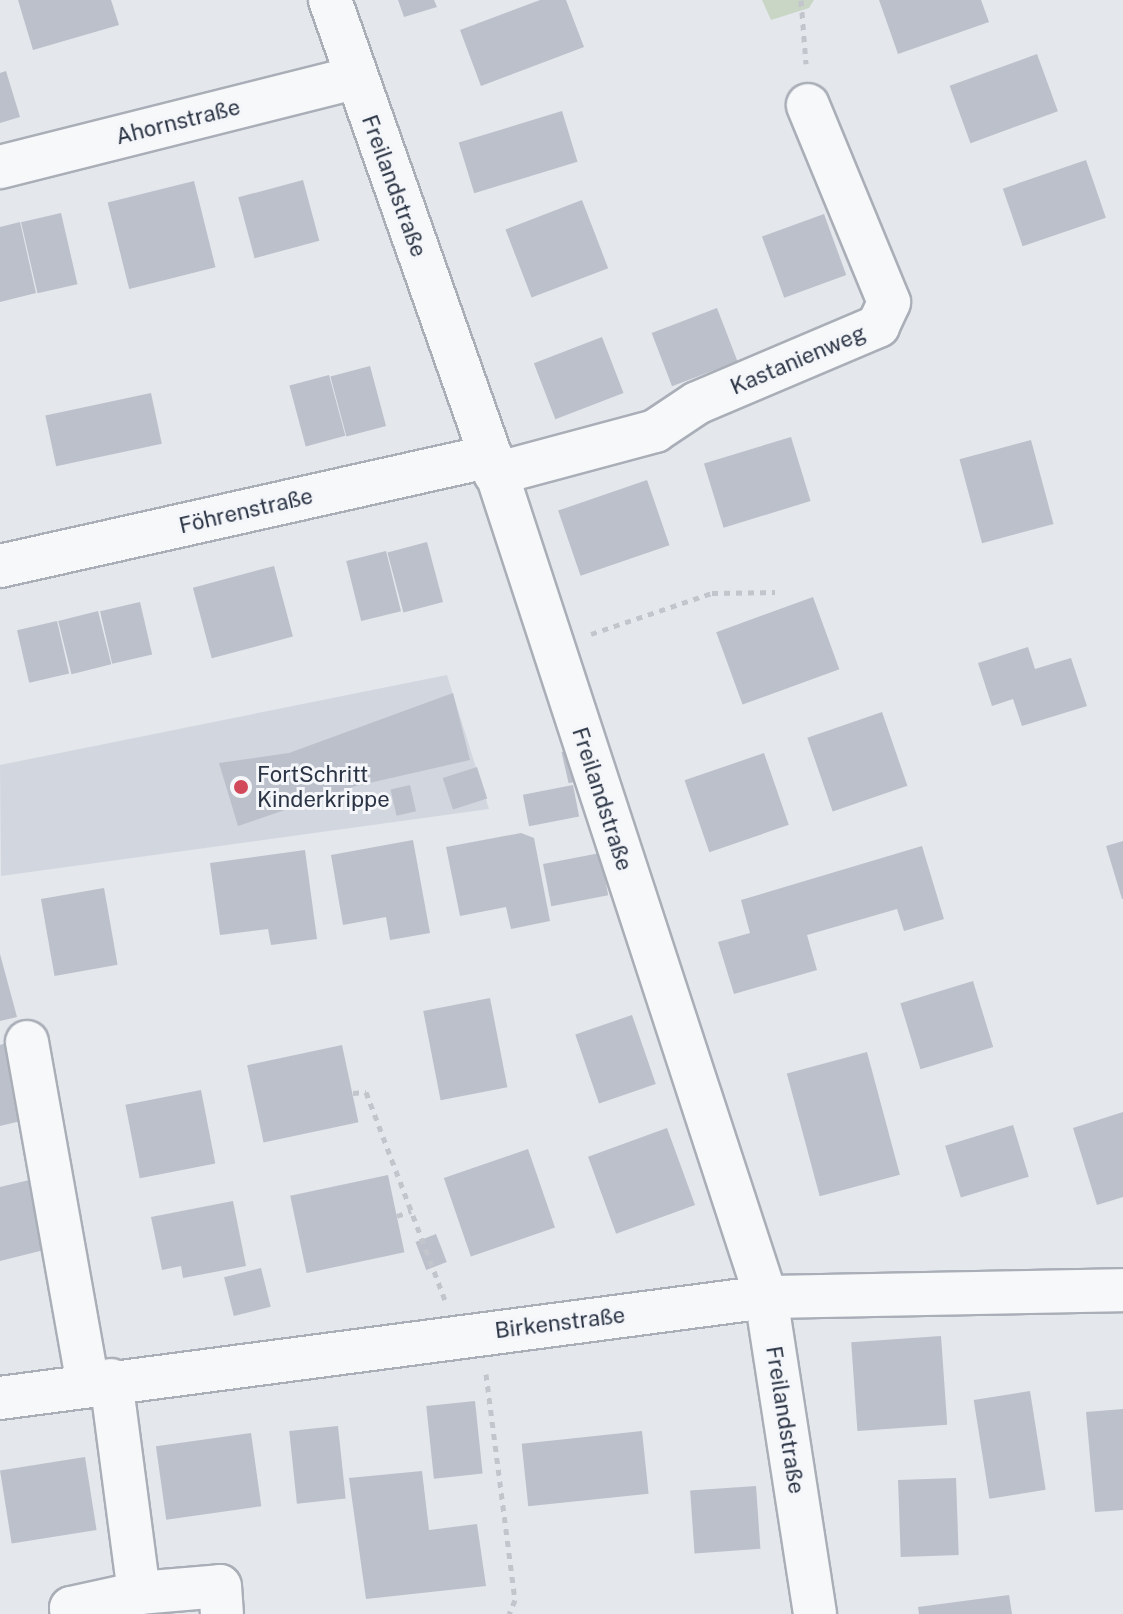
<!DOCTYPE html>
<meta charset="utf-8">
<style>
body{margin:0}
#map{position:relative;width:1123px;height:1614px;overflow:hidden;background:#e4e7ec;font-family:"Public Sans",sans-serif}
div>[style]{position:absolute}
.built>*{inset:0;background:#d2d6de}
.green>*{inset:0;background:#c9d6c5}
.building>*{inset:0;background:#bbc0ca;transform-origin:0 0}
.path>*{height:5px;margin-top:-2.5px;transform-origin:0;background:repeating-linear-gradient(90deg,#c2c5cb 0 6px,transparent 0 12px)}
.roads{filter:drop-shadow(2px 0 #a9aeb7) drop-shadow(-2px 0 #a9aeb7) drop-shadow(0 2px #a9aeb7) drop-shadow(0 -2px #a9aeb7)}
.minor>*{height:42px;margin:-21px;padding:0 21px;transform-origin:21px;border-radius:21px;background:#f7f8fa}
.dots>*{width:22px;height:22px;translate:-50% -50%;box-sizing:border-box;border:4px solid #f4f6f9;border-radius:50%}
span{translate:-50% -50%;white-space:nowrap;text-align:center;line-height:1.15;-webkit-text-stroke:6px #f4f6f9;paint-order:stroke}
.street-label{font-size:22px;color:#2b3445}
.poi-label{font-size:22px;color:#2b3445}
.left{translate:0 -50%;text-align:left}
</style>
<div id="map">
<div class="built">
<div style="clip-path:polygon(447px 675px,489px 809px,1px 876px,0 765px)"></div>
</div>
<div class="green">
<div style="clip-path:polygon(762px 0,814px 0,809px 8px,771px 20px)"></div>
</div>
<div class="building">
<div style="clip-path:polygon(18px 0,111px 0,119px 25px,33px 50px)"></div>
<div style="clip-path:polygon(398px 0,434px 0,437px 7px,404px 17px)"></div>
<div style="clip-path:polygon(540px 0,566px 0,584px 47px,481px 86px,460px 30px)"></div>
<div style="clip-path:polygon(879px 0,981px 0,989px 22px,898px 54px)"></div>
<div style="left:1037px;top:54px;width:61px;height:93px;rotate:70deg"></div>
<div style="clip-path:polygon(6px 71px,20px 117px,0 123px,0 73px)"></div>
<div style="left:562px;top:111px;width:53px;height:108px;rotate:73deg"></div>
<div style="left:1086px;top:160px;width:61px;height:88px;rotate:71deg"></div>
<div style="left:303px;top:180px;width:63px;height:67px;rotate:75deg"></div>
<div style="left:194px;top:181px;width:89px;height:89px;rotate:76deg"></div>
<div style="left:582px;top:200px;width:73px;height:82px;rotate:69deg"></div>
<div style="left:61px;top:213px;width:73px;height:41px;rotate:77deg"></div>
<div style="left:824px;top:214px;width:65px;height:66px;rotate:70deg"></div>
<div style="clip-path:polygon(20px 222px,36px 293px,0 302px,0 227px)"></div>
<div style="left:717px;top:308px;width:57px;height:70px;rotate:69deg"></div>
<div style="left:602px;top:337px;width:60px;height:73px;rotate:69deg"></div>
<div style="left:370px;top:366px;width:62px;height:41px;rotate:75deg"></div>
<div style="left:329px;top:375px;width:63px;height:41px;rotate:75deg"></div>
<div style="left:151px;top:393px;width:52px;height:108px;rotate:78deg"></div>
<div style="left:791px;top:437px;width:67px;height:91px;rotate:73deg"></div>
<div style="left:1031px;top:440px;width:87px;height:74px;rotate:75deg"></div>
<div style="left:647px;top:480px;width:69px;height:94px;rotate:71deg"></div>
<div style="left:427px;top:542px;width:62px;height:41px;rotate:75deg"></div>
<div style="left:386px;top:551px;width:62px;height:41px;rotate:76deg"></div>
<div style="left:274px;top:566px;width:73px;height:84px;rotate:75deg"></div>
<div style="left:813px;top:597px;width:77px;height:103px;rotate:70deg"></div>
<div style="left:140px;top:602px;width:54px;height:41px;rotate:77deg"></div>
<div style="left:98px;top:611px;width:55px;height:41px;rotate:76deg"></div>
<div style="left:57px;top:621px;width:54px;height:41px;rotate:77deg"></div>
<div style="clip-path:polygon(1028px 647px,1035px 669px,1071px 658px,1087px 706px,1022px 726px,1013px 699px,992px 706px,978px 663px)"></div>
<div style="clip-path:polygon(453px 693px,470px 760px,356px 786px,238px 826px,219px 763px,289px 753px)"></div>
<div style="left:882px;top:712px;width:78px;height:79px;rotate:71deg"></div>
<div style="left:579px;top:748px;width:32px;height:18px;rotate:77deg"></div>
<div style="left:764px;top:753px;width:76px;height:84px;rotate:71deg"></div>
<div style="left:477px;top:767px;width:33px;height:36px;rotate:72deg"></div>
<div style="left:410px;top:785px;width:27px;height:20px;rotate:77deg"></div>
<div style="left:573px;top:785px;width:32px;height:51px;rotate:79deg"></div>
<div style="clip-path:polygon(521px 833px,534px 838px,550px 921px,511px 929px,506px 907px,460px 916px,446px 847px)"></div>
<div style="clip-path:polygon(413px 840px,430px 933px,390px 940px,386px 917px,343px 925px,331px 855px)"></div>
<div style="clip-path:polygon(1123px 841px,1123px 899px,1122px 899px,1106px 846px)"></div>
<div style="clip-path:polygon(922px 846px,944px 919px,904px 931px,897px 909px,807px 935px,817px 970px,734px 994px,718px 942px,750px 933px,741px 900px)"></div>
<div style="clip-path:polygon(305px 850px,317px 939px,271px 945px,268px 929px,220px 935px,210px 863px)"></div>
<div style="left:600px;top:853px;width:43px;height:58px;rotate:79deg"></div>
<div style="left:104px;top:888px;width:78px;height:64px;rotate:80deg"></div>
<div style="clip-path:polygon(0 954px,17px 1017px,0 1021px)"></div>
<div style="left:973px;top:981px;width:69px;height:76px;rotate:73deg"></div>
<div style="left:490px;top:998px;width:91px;height:68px;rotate:79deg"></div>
<div style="left:632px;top:1015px;width:73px;height:60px;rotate:71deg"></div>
<div style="clip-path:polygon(6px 1043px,25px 1120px,0 1126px,0 1045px)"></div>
<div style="left:342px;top:1045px;width:79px;height:97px;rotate:78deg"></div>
<div style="left:867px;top:1052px;width:127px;height:83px;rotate:75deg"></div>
<div style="left:201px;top:1090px;width:75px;height:77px;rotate:79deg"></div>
<div style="clip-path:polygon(1123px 1112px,1123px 1197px,1097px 1205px,1073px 1128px)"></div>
<div style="left:1013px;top:1125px;width:54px;height:71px;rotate:73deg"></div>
<div style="left:667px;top:1128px;width:82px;height:84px;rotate:70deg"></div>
<div style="left:528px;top:1149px;width:83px;height:89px;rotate:71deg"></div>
<div style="left:388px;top:1175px;width:79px;height:100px;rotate:78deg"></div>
<div style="clip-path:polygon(42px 1177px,60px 1246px,0 1261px,0 1187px)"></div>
<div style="clip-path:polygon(233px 1201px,246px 1266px,183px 1278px,181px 1266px,162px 1270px,151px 1217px)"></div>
<div style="left:436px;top:1234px;width:30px;height:22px;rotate:69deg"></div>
<div style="left:261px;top:1268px;width:40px;height:38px;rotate:76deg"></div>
<div style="left:941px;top:1336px;width:89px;height:90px;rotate:86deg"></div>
<div style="left:1030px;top:1391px;width:100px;height:57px;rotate:81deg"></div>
<div style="left:475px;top:1401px;width:73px;height:49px;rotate:84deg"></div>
<div style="clip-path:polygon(1123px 1409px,1123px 1510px,1095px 1512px,1086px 1412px)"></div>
<div style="left:338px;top:1426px;width:73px;height:49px;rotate:84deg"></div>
<div style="left:642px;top:1431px;width:63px;height:121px;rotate:84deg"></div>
<div style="left:251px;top:1433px;width:74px;height:96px;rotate:82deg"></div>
<div style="left:85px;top:1457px;width:74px;height:86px;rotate:81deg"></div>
<div style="clip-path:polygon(422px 1471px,429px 1530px,477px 1524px,486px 1586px,366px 1599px,349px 1478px)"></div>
<div style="left:956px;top:1478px;width:77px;height:58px;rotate:88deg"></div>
<div style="left:756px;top:1486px;width:63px;height:66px;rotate:86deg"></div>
<div style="clip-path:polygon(1009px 1595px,1012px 1614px,919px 1614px,918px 1607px)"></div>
</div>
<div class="path">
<div style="left:801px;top:0;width:64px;rotate:85.5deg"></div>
<div style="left:591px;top:634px;width:128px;rotate:-18.7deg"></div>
<div style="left:712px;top:593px;width:63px;rotate:-0.9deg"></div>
<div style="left:353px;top:1093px;width:13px;rotate:-4deg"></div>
<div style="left:366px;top:1092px;width:222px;rotate:69.2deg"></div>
<div style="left:397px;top:1216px;width:15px;rotate:-20deg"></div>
<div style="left:486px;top:1374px;width:228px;rotate:82.7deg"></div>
<div style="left:515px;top:1600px;width:15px;rotate:113deg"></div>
</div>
<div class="roads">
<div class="minor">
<div style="left:330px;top:0;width:484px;rotate:70.6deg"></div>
<div style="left:491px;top:456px;width:885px;rotate:71.89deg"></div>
<div style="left:766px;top:1297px;width:321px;rotate:81.2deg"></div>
<div style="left:0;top:167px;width:366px;rotate:-14.1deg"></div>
<div style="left:495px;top:474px;width:166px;rotate:-15deg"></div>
<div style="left:655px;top:431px;width:50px;rotate:-33.7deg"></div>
<div style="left:697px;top:403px;width:197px;rotate:-23deg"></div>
<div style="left:878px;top:326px;width:26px;rotate:-65deg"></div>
<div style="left:889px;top:302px;width:213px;rotate:-112.4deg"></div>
<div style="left:0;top:566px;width:503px;rotate:-12.63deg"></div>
<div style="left:27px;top:1042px;width:346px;rotate:79.9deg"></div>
<div style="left:111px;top:1380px;width:215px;rotate:82.5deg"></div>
<div style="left:0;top:1398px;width:773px;rotate:-7.51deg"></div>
<div style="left:766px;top:1297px;width:357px;rotate:-1.1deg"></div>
<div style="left:72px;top:1614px;width:6px;rotate:-99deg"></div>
<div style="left:71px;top:1608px;width:70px;rotate:-12.4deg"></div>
<div style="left:139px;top:1593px;width:81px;rotate:-4.9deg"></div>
<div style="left:220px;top:1586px;width:28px;rotate:86deg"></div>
</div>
</div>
<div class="dots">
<div style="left:241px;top:787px;background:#d1495b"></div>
</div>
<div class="street-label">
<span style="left:178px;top:122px;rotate:-14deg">Ahornstraße</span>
<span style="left:394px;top:186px;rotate:70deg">Freilandstraße</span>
<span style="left:798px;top:360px;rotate:-23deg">Kastanienweg</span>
<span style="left:246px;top:511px;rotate:-13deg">Föhrenstraße</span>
<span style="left:602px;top:799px;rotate:72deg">Freilandstraße</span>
<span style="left:560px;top:1323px;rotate:-7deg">Birkenstraße</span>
<span style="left:785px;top:1420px;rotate:81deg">Freilandstraße</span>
</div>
<div class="poi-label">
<span class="left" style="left:257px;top:787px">FortSchritt<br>Kinderkrippe</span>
</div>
</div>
